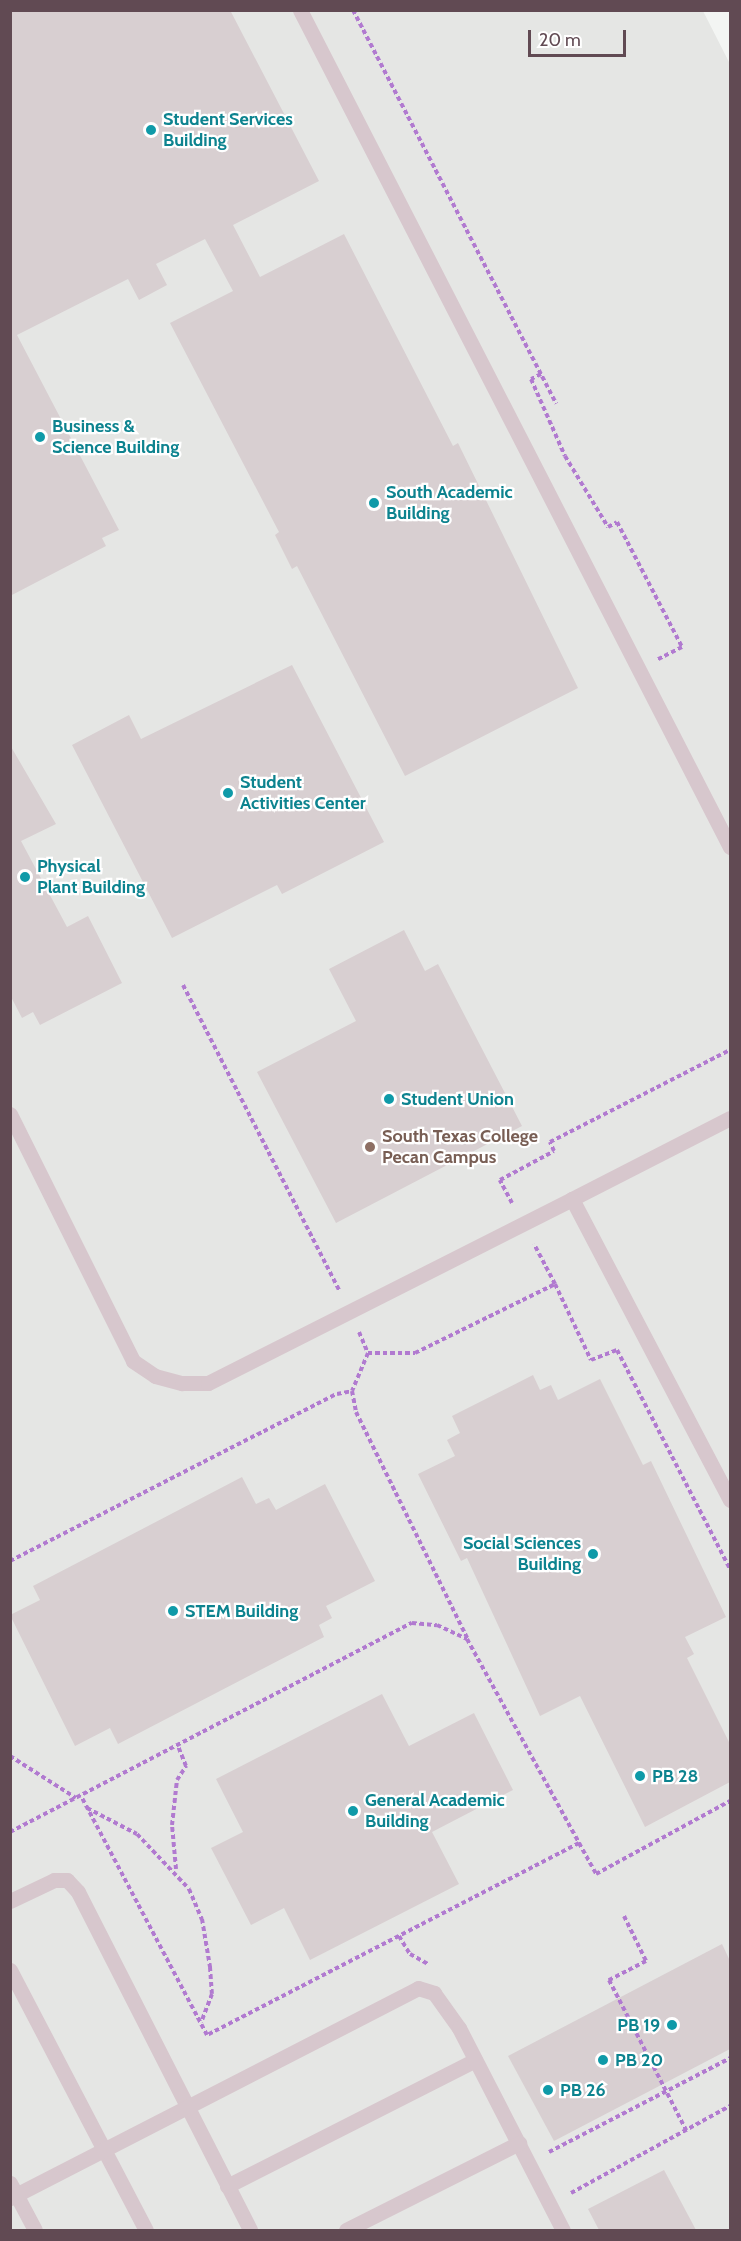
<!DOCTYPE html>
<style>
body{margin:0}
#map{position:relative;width:741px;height:2241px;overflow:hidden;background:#f3f5f3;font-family:Cabin,sans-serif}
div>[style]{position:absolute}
.education>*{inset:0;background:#e5e6e4}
.building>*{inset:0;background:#d8cfd1}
.path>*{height:4px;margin-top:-2px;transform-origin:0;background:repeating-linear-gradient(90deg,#b17ad0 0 4.5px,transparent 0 7.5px)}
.service>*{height:15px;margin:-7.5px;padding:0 7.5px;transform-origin:7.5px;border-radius:7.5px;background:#d7c7cd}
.dots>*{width:16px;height:16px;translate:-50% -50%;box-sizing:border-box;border:3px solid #fff;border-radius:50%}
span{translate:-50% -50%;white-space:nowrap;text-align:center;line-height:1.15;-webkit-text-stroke:4.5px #fff;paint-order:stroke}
.culture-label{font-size:18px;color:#0d838f;font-weight:700}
.left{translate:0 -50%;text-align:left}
.right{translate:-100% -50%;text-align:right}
.education-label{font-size:18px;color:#785e54;font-weight:700}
.frame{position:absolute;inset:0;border:12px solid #614a53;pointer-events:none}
.scale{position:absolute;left:528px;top:30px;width:98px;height:27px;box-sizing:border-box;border:3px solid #614a53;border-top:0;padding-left:8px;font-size:18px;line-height:21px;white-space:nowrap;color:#614a53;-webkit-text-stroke:4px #fff;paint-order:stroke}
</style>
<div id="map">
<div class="education">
<div style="clip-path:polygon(11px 11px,703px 11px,730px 64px,730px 2230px,11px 2230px)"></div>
</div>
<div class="building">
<div style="clip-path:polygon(10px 10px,230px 10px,319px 181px,233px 225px,260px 277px,344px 234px,453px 446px,458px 443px,578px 688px,405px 776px,297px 566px,292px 569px,275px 535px,279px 532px,170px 323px,233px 291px,205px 239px,156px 264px,167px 285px,139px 300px,128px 279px,17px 335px,119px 530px,102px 538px,106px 546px,10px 596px)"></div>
<div style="clip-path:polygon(292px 665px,384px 842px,282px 894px,277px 885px,172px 938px,72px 745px,129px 715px,141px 739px)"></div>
<div style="clip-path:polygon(10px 745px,56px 824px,21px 841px,67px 927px,88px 916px,122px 983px,40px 1025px,33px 1012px,22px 1018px,10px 995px)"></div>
<div style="clip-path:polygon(404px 930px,425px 971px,438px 964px,522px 1126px,336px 1223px,257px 1072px,356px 1021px,329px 969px)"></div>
<div style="clip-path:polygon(533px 1375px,540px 1390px,551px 1385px,558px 1400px,600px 1379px,643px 1465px,651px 1461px,726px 1617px,685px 1637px,694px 1654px,687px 1658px,730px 1744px,730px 1782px,645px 1827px,580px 1696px,540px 1716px,467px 1558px,461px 1561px,418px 1474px,455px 1456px,447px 1440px,460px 1433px,452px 1416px)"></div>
<div style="clip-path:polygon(242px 1477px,256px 1504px,269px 1498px,276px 1510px,325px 1484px,375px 1581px,326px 1606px,332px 1618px,319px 1625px,324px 1637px,118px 1744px,110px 1728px,75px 1746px,10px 1615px,40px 1600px,33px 1586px)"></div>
<div style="clip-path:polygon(382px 1694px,409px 1746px,474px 1713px,513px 1790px,432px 1832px,459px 1884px,310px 1960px,284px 1908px,251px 1925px,211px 1848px,243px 1832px,216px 1779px)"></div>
<div style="clip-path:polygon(722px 1944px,730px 1961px,730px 2049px,554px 2141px,508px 2056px)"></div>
<div style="clip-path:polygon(664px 2170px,696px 2230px,599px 2230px,588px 2209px)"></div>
</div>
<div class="path">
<div style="left:353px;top:10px;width:443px;rotate:62.7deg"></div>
<div style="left:541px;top:374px;width:11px;rotate:153deg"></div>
<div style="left:531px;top:379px;width:84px;rotate:66.2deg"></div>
<div style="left:565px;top:456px;width:83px;rotate:58.8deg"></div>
<div style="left:608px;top:527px;width:10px;rotate:-29deg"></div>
<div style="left:617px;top:522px;width:141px;rotate:62.5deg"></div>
<div style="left:682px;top:647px;width:27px;rotate:153deg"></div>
<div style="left:183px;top:985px;width:343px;rotate:62.9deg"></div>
<div style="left:512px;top:1203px;width:26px;rotate:-118deg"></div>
<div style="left:500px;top:1180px;width:61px;rotate:-28.2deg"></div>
<div style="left:554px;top:1151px;width:10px;rotate:-114deg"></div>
<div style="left:550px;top:1142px;width:202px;rotate:-27.1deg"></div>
<div style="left:555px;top:1284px;width:84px;rotate:64.7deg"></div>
<div style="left:591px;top:1360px;width:28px;rotate:-21deg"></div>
<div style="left:617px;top:1350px;width:246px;rotate:62.7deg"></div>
<div style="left:359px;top:1332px;width:23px;rotate:67deg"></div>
<div style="left:368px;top:1353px;width:41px;rotate:112.8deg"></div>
<div style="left:352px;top:1391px;width:21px;rotate:79deg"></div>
<div style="left:356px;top:1412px;width:252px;rotate:63.8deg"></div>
<div style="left:368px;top:1353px;width:47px"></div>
<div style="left:415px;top:1353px;width:156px;rotate:-26.2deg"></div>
<div style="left:555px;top:1284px;width:45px;rotate:-117.7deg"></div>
<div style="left:10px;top:1561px;width:367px;rotate:-27.1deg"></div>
<div style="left:337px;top:1394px;width:15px;rotate:-11deg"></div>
<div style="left:10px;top:1756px;width:78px;rotate:32.5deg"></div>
<div style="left:87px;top:1808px;width:56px;rotate:27.5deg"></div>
<div style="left:137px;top:1834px;width:76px;rotate:46.6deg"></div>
<div style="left:189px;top:1889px;width:33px;rotate:67deg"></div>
<div style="left:202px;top:1919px;width:49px;rotate:80.5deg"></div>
<div style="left:210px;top:1967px;width:27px;rotate:86deg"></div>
<div style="left:212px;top:1994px;width:30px;rotate:111deg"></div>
<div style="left:10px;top:1832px;width:453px;rotate:-27.5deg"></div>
<div style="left:412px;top:1623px;width:25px;rotate:5deg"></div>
<div style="left:437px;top:1625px;width:33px;rotate:25deg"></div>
<div style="left:467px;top:1639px;width:233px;rotate:61.2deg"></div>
<div style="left:579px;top:1843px;width:419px;rotate:152.7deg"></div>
<div style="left:207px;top:2035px;width:270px;rotate:-117.8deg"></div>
<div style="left:579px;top:1843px;width:35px;rotate:61deg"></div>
<div style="left:596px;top:1874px;width:153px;rotate:-28.6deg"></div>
<div style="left:176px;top:1869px;width:44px;rotate:-95.2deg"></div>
<div style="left:172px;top:1825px;width:45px;rotate:-83.7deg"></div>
<div style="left:177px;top:1780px;width:17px;rotate:-57deg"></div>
<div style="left:186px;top:1766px;width:22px;rotate:-112deg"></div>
<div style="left:624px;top:1916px;width:50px;rotate:63.9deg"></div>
<div style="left:646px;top:1961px;width:42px;rotate:152.8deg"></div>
<div style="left:609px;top:1980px;width:169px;rotate:62.8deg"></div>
<div style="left:399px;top:1936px;width:21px;rotate:59deg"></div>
<div style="left:410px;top:1954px;width:21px;rotate:29deg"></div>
<div style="left:549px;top:2152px;width:204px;rotate:-27.4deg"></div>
<div style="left:571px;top:2193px;width:181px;rotate:-28.7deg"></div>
</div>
<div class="service">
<div style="left:300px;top:10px;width:941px;rotate:62.81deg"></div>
<div style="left:10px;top:1114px;width:276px;rotate:63.5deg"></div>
<div style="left:133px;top:1361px;width:27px;rotate:34deg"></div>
<div style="left:155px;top:1376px;width:28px;rotate:15deg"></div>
<div style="left:182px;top:1383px;width:26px"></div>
<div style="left:208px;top:1383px;width:408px;rotate:-26.8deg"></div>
<div style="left:730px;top:1118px;width:178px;rotate:152.9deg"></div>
<div style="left:572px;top:1199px;width:340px;rotate:62.3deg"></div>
<div style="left:10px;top:1901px;width:49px;rotate:-25.5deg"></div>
<div style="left:54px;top:1880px;width:13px"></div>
<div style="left:67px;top:1880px;width:16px;rotate:47deg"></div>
<div style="left:78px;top:1892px;width:379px;rotate:63deg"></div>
<div style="left:10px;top:1970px;width:293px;rotate:62.4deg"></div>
<div style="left:10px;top:2183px;width:53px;rotate:62deg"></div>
<div style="left:227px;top:2186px;width:278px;rotate:-26.9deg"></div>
<div style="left:10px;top:2198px;width:459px;rotate:-27.2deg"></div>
<div style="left:418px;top:1988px;width:17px;rotate:17deg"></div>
<div style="left:434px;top:1993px;width:43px;rotate:54.5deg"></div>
<div style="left:459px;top:2028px;width:227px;rotate:62.8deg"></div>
<div style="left:346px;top:2230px;width:194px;rotate:-26.7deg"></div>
</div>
<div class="dots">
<div style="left:151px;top:130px;background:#0f9aa8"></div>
<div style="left:40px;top:437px;background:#0f9aa8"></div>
<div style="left:374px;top:503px;background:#0f9aa8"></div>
<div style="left:228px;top:793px;background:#0f9aa8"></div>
<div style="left:25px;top:877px;background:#0f9aa8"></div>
<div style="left:389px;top:1099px;background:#0f9aa8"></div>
<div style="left:370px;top:1147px;background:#8d6e63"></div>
<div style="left:593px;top:1554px;background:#0f9aa8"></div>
<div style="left:173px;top:1611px;background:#0f9aa8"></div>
<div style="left:640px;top:1776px;background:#0f9aa8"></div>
<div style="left:353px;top:1811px;background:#0f9aa8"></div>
<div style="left:672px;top:2025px;background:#0f9aa8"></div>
<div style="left:603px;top:2060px;background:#0f9aa8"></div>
<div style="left:548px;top:2090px;background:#0f9aa8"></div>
</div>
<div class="culture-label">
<span class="left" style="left:163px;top:130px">Student Services<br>Building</span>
<span class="left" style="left:52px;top:437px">Business &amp;<br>Science Building</span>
<span class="left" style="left:386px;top:503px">South Academic<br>Building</span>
<span class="left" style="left:240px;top:793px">Student<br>Activities Center</span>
<span class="left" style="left:37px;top:877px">Physical<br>Plant Building</span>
<span class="left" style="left:401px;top:1099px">Student Union</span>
<span class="right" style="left:581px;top:1554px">Social Sciences<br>Building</span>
<span class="left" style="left:185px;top:1611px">STEM Building</span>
<span class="left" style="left:652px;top:1776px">PB 28</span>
<span class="left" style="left:365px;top:1811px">General Academic<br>Building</span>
<span class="right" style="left:660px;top:2025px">PB 19</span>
<span class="left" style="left:615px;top:2060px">PB 20</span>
<span class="left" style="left:560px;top:2090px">PB 26</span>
</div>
<div class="education-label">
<span class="left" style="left:382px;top:1147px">South Texas College<br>Pecan Campus</span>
</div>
<div class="frame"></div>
<div class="scale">20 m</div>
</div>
